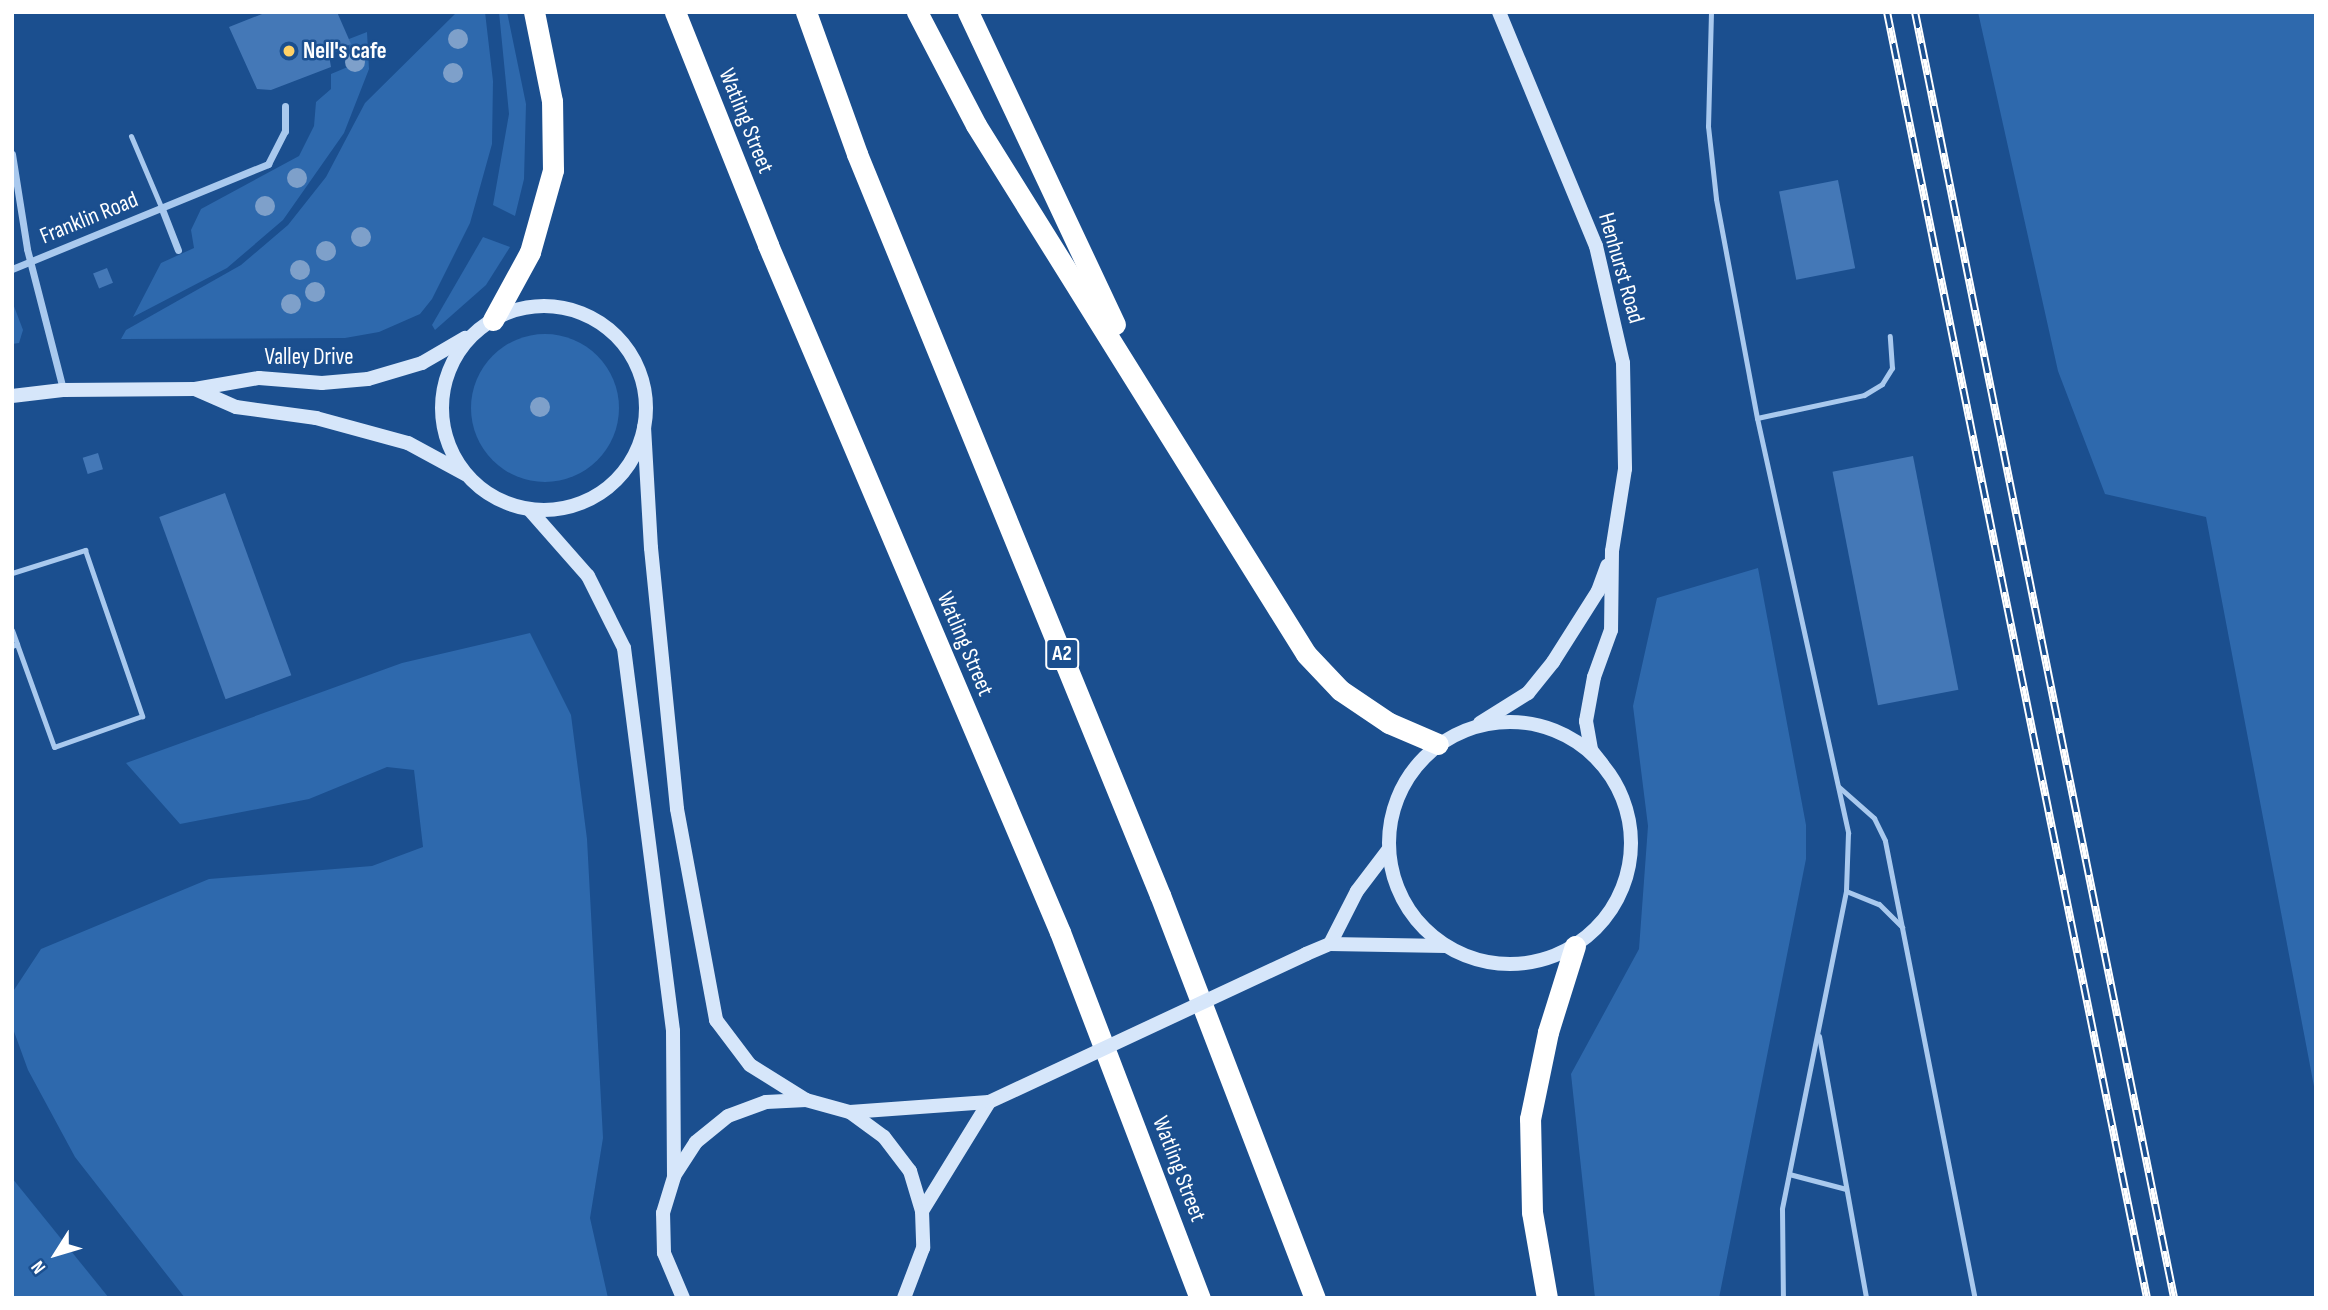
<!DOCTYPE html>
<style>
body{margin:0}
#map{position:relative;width:2328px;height:1310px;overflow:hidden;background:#1b4f8f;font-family:"Sofia Sans Condensed",sans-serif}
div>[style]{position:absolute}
.green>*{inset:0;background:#2e69ad}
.round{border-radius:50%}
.building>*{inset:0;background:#4478b7;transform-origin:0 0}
.lane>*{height:5px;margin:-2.5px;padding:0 2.5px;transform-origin:2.5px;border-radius:2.5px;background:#a9c9ee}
.street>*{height:7px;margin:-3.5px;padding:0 3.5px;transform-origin:3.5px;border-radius:3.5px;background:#a9c9ee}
.secondary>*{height:14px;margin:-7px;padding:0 7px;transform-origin:7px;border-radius:7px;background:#d6e6fa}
.secondary>.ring{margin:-7px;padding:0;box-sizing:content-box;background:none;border:14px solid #d6e6fa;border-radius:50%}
.highway>*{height:21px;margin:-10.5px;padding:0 10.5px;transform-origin:10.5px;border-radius:10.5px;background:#fff}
.rail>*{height:8px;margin-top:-4px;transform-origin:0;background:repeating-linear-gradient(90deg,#1b4f8f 0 16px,#fff 0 32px);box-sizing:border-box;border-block:2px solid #fff}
.secondary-bridge>*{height:14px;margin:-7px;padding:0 7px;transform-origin:7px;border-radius:7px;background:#d6e6fa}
.trees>*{width:20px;height:20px;margin:-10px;border-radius:50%;background:#7ea0ca}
.dots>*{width:19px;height:19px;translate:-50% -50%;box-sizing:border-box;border:4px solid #1b4f8f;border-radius:50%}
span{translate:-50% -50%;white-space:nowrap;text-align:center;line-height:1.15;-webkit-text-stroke:5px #1b4f8f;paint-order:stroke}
.shield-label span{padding:2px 5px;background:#1b4f8f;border:2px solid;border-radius:5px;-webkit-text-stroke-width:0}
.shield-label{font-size:21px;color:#fff;font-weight:700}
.poi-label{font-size:23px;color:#fff;font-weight:700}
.left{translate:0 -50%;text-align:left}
.street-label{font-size:23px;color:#fff}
.frame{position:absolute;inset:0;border:14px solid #fff;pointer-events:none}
.north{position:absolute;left:21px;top:1219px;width:70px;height:70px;-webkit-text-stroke:5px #1b4f8f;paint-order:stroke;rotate:233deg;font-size:19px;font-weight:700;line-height:28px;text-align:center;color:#fff}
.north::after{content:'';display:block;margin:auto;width:24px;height:32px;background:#fff;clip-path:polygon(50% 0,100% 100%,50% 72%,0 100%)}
</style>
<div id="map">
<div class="green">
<div style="clip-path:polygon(457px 12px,485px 12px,493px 81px,492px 144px,470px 223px,432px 299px,420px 314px,379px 332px,345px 338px,121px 339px,126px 330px,241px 265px,288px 225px,326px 177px,365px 103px)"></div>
<div style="clip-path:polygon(499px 12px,507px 12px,526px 104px,524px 179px,515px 216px,493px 205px,509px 114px)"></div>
<div style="clip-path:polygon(1978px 12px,2316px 12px,2316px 1097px,2206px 517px,2105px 494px,2058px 371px)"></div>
<div style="clip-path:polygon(367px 32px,369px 69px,344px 133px,283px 220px,227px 268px,133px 317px,161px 263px,194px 248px,191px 230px,201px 209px,299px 156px,314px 126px,316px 102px,331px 89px,331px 74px,350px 66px,349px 39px)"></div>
<div style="clip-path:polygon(483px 237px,510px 247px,486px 285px,435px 330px,432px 325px)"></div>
<div style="clip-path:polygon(12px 301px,23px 330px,19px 343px,12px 344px)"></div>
<div class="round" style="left:471px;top:334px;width:148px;height:148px"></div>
<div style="clip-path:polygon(1758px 568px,1806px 825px,1806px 859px,1719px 1298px,1595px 1298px,1571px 1074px,1639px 949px,1648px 826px,1633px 706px,1657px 598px)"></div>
<div style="clip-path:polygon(530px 633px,571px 715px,587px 839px,603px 1138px,590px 1218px,608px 1298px,185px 1298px,75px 1157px,28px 1070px,12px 1026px,12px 993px,41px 949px,209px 879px,372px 866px,423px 847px,414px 770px,387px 767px,309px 799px,180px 824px,126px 763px,402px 663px)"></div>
<div style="clip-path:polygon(12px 1178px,109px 1298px,13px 1298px)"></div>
</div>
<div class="building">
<div style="clip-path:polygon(267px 12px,337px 12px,351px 44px,329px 55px,331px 67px,271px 90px,257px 89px,229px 27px)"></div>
<div style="left:1838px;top:180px;width:90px;height:60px;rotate:79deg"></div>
<div style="left:107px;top:268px;width:16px;height:15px;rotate:68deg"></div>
<div style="left:98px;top:453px;width:17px;height:16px;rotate:73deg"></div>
<div style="left:1913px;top:456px;width:238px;height:82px;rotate:79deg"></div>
<div style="left:225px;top:493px;width:194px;height:70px;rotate:70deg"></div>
</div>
<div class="lane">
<div style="left:1711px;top:12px;width:114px;rotate:91.5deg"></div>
<div style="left:1708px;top:126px;width:73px;rotate:83.7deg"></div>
<div style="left:1716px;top:199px;width:223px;rotate:79.4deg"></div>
<div style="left:1757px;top:418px;width:425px;rotate:77.6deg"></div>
<div style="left:1848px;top:833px;width:58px;rotate:92deg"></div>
<div style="left:1846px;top:891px;width:324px;rotate:101.4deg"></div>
<div style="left:1782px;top:1209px;width:89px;rotate:89.4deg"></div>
<div style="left:131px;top:136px;width:79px;rotate:67deg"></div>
<div style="left:1757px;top:418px;width:109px;rotate:-12.1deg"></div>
<div style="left:1864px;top:395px;width:21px;rotate:-31deg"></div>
<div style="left:1882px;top:384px;width:19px;rotate:-58deg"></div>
<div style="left:1892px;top:368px;width:32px;rotate:-94deg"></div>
<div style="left:12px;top:573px;width:77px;rotate:-17.5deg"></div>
<div style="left:85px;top:550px;width:176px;rotate:71deg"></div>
<div style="left:142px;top:716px;width:93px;rotate:160.6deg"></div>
<div style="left:54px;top:747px;width:109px;rotate:-109.8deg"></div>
<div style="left:12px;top:630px;width:15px;rotate:70deg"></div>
<div style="left:17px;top:644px;width:5px;rotate:158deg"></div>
<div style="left:1839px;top:787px;width:47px;rotate:41.5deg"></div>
<div style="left:1874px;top:818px;width:25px;rotate:64deg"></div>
<div style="left:1885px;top:841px;width:466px;rotate:78.9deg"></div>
<div style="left:1846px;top:891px;width:35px;rotate:22deg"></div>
<div style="left:1879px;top:904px;width:33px;rotate:45deg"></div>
<div style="left:1819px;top:1036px;width:266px;rotate:79.8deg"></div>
<div style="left:1789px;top:1174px;width:59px;rotate:14.7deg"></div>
</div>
<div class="street">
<div style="left:12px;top:154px;width:96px;rotate:81deg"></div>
<div style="left:27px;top:249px;width:145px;rotate:75.6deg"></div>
<div style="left:162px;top:209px;width:44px;rotate:68.7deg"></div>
<div style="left:12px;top:269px;width:277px;rotate:-22.3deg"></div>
<div style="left:268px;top:164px;width:37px;rotate:-63deg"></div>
<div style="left:285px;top:131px;width:25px;rotate:-90deg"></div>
</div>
<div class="secondary">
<div style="left:1499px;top:12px;width:253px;rotate:67.5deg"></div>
<div style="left:1596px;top:246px;width:120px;rotate:77deg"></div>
<div style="left:1623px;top:363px;width:106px;rotate:88.9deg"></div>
<div style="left:1625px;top:469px;width:83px;rotate:99deg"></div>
<div style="left:1612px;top:551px;width:79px;rotate:90.7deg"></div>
<div style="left:1611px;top:630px;width:50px;rotate:109.9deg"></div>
<div style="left:1594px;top:677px;width:45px;rotate:100.3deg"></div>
<div style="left:1586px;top:721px;width:29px;rotate:80deg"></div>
<div style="left:1591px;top:750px;width:18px;rotate:52deg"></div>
<div class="ring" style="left:442px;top:306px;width:190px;height:190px"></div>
<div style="left:195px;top:389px;width:45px;rotate:23.7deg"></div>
<div style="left:236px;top:407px;width:81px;rotate:7.8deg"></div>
<div style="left:316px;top:418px;width:95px;rotate:15.2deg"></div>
<div style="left:408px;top:443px;width:65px;rotate:28.5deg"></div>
<div style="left:12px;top:396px;width:51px;rotate:-6.7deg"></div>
<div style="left:63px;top:390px;width:132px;rotate:-0.4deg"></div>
<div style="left:195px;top:389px;width:65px;rotate:-9.8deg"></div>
<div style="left:259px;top:378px;width:63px;rotate:4.5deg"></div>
<div style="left:322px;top:383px;width:46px;rotate:-5deg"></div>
<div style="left:368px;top:379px;width:56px;rotate:-16.5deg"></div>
<div style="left:422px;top:363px;width:50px;rotate:-30.2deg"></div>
<div style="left:644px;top:427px;width:121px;rotate:86.7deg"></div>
<div style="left:651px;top:548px;width:262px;rotate:84.3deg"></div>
<div style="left:677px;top:809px;width:215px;rotate:79.5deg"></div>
<div style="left:716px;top:1020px;width:56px;rotate:52.9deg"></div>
<div style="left:750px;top:1065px;width:66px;rotate:32deg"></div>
<div style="left:529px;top:509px;width:89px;rotate:48.6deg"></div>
<div style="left:588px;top:576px;width:80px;rotate:63.4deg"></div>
<div style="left:624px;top:648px;width:386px;rotate:82.7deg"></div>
<div style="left:673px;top:1031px;width:145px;rotate:89.6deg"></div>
<div class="ring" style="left:1389px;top:722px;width:228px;height:228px"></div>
<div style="left:1480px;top:723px;width:57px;rotate:-32deg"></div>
<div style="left:1528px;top:693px;width:40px;rotate:-51deg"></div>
<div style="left:1553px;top:662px;width:84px;rotate:-57.6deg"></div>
<div style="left:1598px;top:591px;width:27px;rotate:-70deg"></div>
<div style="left:1330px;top:944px;width:59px;rotate:-63deg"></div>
<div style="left:1357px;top:891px;width:53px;rotate:-52.7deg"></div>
<div style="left:1306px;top:954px;width:26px;rotate:-23deg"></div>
<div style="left:1330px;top:944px;width:116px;rotate:1deg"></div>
<div style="left:850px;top:1112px;width:139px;rotate:-4.1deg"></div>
<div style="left:922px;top:1211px;width:128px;rotate:-58.4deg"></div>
<div style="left:683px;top:1298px;width:49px;rotate:-112.9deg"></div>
<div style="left:664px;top:1253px;width:40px;rotate:-91.4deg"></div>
<div style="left:663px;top:1213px;width:39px;rotate:-73deg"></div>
<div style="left:674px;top:1176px;width:40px;rotate:-57.1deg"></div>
<div style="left:696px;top:1142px;width:41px;rotate:-39.1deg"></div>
<div style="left:728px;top:1116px;width:40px;rotate:-20.2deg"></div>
<div style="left:766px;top:1102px;width:40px;rotate:-2.9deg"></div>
<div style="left:806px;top:1100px;width:46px;rotate:15.3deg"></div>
<div style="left:850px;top:1112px;width:42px;rotate:36.3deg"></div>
<div style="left:884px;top:1137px;width:43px;rotate:52.6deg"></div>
<div style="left:910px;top:1171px;width:42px;rotate:73.3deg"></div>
<div style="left:922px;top:1211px;width:37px;rotate:88deg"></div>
<div style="left:923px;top:1248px;width:53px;rotate:110.8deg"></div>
</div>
<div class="highway">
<div style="left:675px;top:12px;width:251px;rotate:68.2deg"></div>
<div style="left:768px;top:245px;width:746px;rotate:66.97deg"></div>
<div style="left:1060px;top:932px;width:392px;rotate:69.1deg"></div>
<div style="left:806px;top:12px;width:151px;rotate:70.2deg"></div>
<div style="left:857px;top:154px;width:801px;rotate:67.76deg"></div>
<div style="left:1160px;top:895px;width:432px;rotate:69deg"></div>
<div style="left:917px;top:12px;width:127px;rotate:62.4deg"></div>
<div style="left:976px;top:125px;width:623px;rotate:58.04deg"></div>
<div style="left:1306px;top:654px;width:50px;rotate:46.6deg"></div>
<div style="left:1340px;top:690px;width:59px;rotate:34deg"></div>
<div style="left:1389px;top:723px;width:53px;rotate:23.2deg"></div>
<div style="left:968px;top:12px;width:345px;rotate:64.8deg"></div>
<div style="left:493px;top:320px;width:77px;rotate:-61.4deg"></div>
<div style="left:530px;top:252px;width:85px;rotate:-74.3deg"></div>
<div style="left:553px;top:170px;width:69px;rotate:-90.8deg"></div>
<div style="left:552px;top:101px;width:91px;rotate:-101.4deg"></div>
<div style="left:1547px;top:1298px;width:87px;rotate:-99.9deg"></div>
<div style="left:1532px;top:1212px;width:93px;rotate:-91.2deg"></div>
<div style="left:1530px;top:1119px;width:89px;rotate:-78.3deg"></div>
<div style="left:1548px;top:1032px;width:90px;rotate:-72.6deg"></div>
</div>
<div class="rail">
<div style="left:1887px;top:12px;width:1312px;rotate:78.57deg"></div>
<div style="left:1915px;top:12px;width:1312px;rotate:78.61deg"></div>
</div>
<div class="secondary-bridge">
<div style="left:989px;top:1102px;width:350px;rotate:-25deg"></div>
</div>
<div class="trees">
<div style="left:458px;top:39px"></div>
<div style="left:355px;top:62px"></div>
<div style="left:453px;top:73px"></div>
<div style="left:297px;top:178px"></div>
<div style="left:265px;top:206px"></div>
<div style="left:361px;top:237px"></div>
<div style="left:326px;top:251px"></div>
<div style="left:300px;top:270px"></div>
<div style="left:315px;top:292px"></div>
<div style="left:291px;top:304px"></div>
<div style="left:540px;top:407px"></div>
</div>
<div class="dots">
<div style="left:289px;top:51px;background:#ffd166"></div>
</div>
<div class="shield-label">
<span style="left:1062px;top:654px">A2</span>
</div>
<div class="poi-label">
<span class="left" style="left:303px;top:51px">Nell's cafe</span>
</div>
<div class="street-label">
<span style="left:746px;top:121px;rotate:68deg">Watling Street</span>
<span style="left:89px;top:218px;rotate:-22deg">Franklin Road</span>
<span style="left:1621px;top:268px;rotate:74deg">Henhurst Road</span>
<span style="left:309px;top:357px">Valley Drive</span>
<span style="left:965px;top:644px;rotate:67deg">Watling Street</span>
<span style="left:1179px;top:1169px;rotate:69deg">Watling Street</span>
</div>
<div class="frame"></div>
<div class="north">N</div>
</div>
